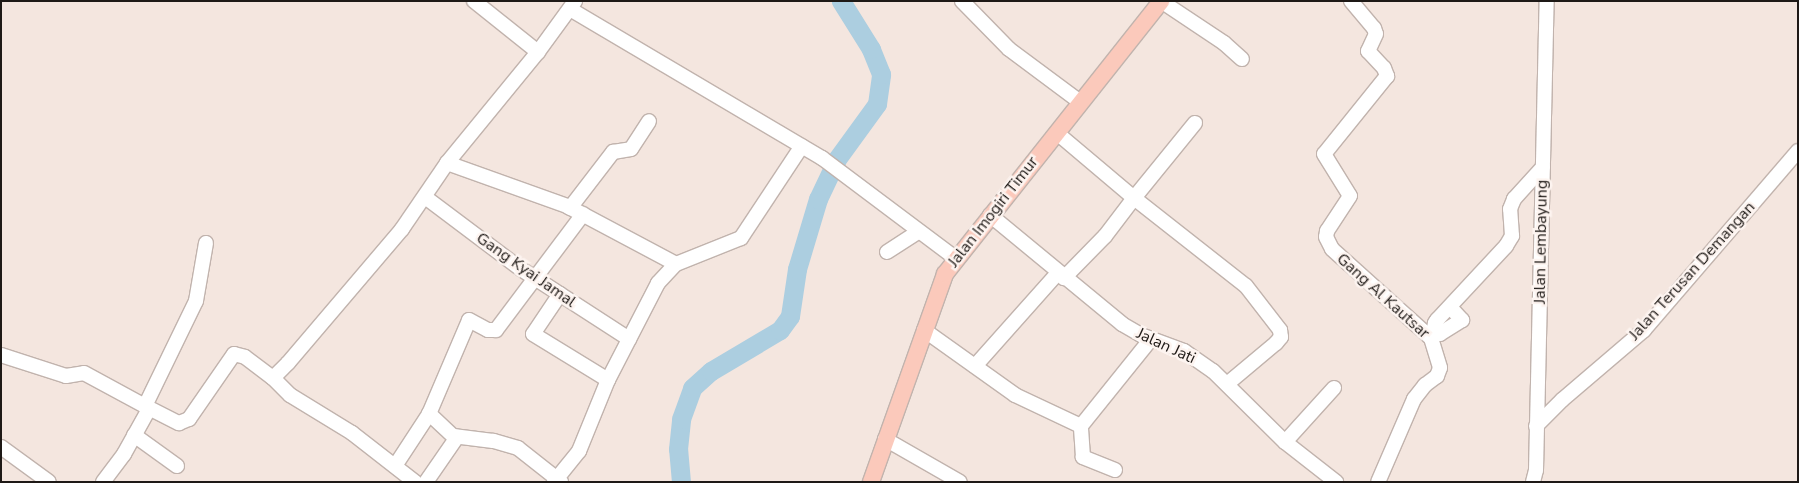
<!DOCTYPE html>
<style>
body{margin:0}
#map{position:relative;width:1799px;height:483px;overflow:hidden;background:#f4e6df;font-family:"Nunito Sans",sans-serif}
div>[style]{position:absolute}
.river>*{height:19px;margin:-9.5px;padding:0 9.5px;transform-origin:9.5px;border-radius:9.5px;background:#accee0}
.roads{filter:drop-shadow(1px 0 #c1b3ad) drop-shadow(-1px 0 #c1b3ad) drop-shadow(0 1px #c1b3ad) drop-shadow(0 -1px #c1b3ad)}
.minor>*{height:14px;margin:-7px;padding:0 7px;transform-origin:7px;border-radius:7px;background:#fff}
.major>*{height:16px;margin:-8px;padding:0 8px;transform-origin:8px;border-radius:8px;background:#fbc9bb}
span{translate:-50% -50%;white-space:nowrap;text-align:center;line-height:1.15;-webkit-text-stroke:5px #fdf4f0;paint-order:stroke}
.street-label{font-size:16px;color:#1e1916}
.frame{position:absolute;inset:0;border:2px solid #1e1916;pointer-events:none}
</style>
<div id="map">
<div class="river">
<div style="left:681px;top:482px;width:33px;rotate:-95deg"></div>
<div style="left:678px;top:449px;width:30px;rotate:-84deg"></div>
<div style="left:681px;top:419px;width:33px;rotate:-70deg"></div>
<div style="left:692px;top:388px;width:25px;rotate:-42deg"></div>
<div style="left:711px;top:371px;width:80px;rotate:-30.7deg"></div>
<div style="left:780px;top:330px;width:17px;rotate:-54deg"></div>
<div style="left:790px;top:316px;width:48px;rotate:-81.5deg"></div>
<div style="left:797px;top:269px;width:73px;rotate:-73.3deg"></div>
<div style="left:818px;top:199px;width:44px;rotate:-64.6deg"></div>
<div style="left:837px;top:159px;width:68px;rotate:-54deg"></div>
<div style="left:877px;top:104px;width:30px;rotate:-82deg"></div>
<div style="left:881px;top:74px;width:27px;rotate:-112deg"></div>
<div style="left:871px;top:49px;width:57px;rotate:-122deg"></div>
</div>
<div class="roads">
<div class="minor">
<div style="left:474px;top:1px;width:82px;rotate:38.6deg"></div>
<div style="left:962px;top:1px;width:67px;rotate:45.6deg"></div>
<div style="left:1009px;top:49px;width:89px;rotate:36.7deg"></div>
<div style="left:1161px;top:1px;width:76px;rotate:33.7deg"></div>
<div style="left:1224px;top:43px;width:24px;rotate:42deg"></div>
<div style="left:1351px;top:1px;width:35px;rotate:50deg"></div>
<div style="left:1374px;top:28px;width:6px;rotate:72deg"></div>
<div style="left:1376px;top:34px;width:19px;rotate:115deg"></div>
<div style="left:1368px;top:51px;width:23px;rotate:47deg"></div>
<div style="left:1384px;top:68px;width:9px;rotate:69deg"></div>
<div style="left:1387px;top:76px;width:100px;rotate:128.9deg"></div>
<div style="left:1324px;top:154px;width:49px;rotate:58.2deg"></div>
<div style="left:1350px;top:196px;width:42px;rotate:123.3deg"></div>
<div style="left:1327px;top:231px;width:6px;rotate:99deg"></div>
<div style="left:1326px;top:237px;width:13px;rotate:63deg"></div>
<div style="left:1332px;top:249px;width:133px;rotate:42deg"></div>
<div style="left:1431px;top:338px;width:31px;rotate:73deg"></div>
<div style="left:1440px;top:368px;width:9px;rotate:111deg"></div>
<div style="left:1437px;top:376px;width:15px;rotate:143deg"></div>
<div style="left:1425px;top:385px;width:18px;rotate:128deg"></div>
<div style="left:1414px;top:399px;width:90px;rotate:113.4deg"></div>
<div style="left:570px;top:9px;width:293px;rotate:30.6deg"></div>
<div style="left:822px;top:158px;width:166px;rotate:36.9deg"></div>
<div style="left:1195px;top:123px;width:97px;rotate:129.1deg"></div>
<div style="left:1134px;top:198px;width:142px;rotate:38.2deg"></div>
<div style="left:1246px;top:286px;width:56px;rotate:52.3deg"></div>
<div style="left:1280px;top:330px;width:7px;rotate:82deg"></div>
<div style="left:1281px;top:337px;width:8px;rotate:130deg"></div>
<div style="left:1276px;top:343px;width:64px;rotate:140.1deg"></div>
<div style="left:1057px;top:133px;width:101px;rotate:40.2deg"></div>
<div style="left:1134px;top:198px;width:48px;rotate:127.3deg"></div>
<div style="left:1105px;top:236px;width:59px;rotate:134.3deg"></div>
<div style="left:447px;top:163px;width:127px;rotate:19.7deg"></div>
<div style="left:567px;top:206px;width:123px;rotate:28deg"></div>
<div style="left:425px;top:197px;width:120px;rotate:36.9deg"></div>
<div style="left:521px;top:269px;width:129px;rotate:32.9deg"></div>
<div style="left:570px;top:208px;width:71px;rotate:-52.5deg"></div>
<div style="left:613px;top:152px;width:18px;rotate:-9deg"></div>
<div style="left:631px;top:149px;width:33px;rotate:-57deg"></div>
<div style="left:990px;top:215px;width:171px;rotate:39.5deg"></div>
<div style="left:1122px;top:324px;width:22px;rotate:30deg"></div>
<div style="left:1141px;top:335px;width:46px;rotate:20.4deg"></div>
<div style="left:1184px;top:351px;width:35px;rotate:35deg"></div>
<div style="left:1213px;top:371px;width:101px;rotate:44.6deg"></div>
<div style="left:1285px;top:442px;width:65px;rotate:38.1deg"></div>
<div style="left:206px;top:243px;width:59px;rotate:99.8deg"></div>
<div style="left:196px;top:301px;width:117px;rotate:115.9deg"></div>
<div style="left:145px;top:406px;width:38px;rotate:27deg"></div>
<div style="left:179px;top:423px;width:11px;rotate:-22deg"></div>
<div style="left:189px;top:419px;width:79px;rotate:-55.3deg"></div>
<div style="left:234px;top:354px;width:11px;rotate:15deg"></div>
<div style="left:245px;top:357px;width:35px;rotate:37deg"></div>
<div style="left:273px;top:378px;width:21px;rotate:-45deg"></div>
<div style="left:288px;top:363px;width:176px;rotate:-49.6deg"></div>
<div style="left:402px;top:229px;width:80px;rotate:-55.7deg"></div>
<div style="left:447px;top:163px;width:144px;rotate:-50.7deg"></div>
<div style="left:538px;top:52px;width:63px;rotate:-54deg"></div>
<div style="left:887px;top:252px;width:38px;rotate:-33deg"></div>
<div style="left:560px;top:294px;width:48px;rotate:124deg"></div>
<div style="left:533px;top:334px;width:88px;rotate:31.5deg"></div>
<div style="left:1450px;top:307px;width:18px;rotate:47deg"></div>
<div style="left:1462px;top:320px;width:26px;rotate:148deg"></div>
<div style="left:1440px;top:334px;width:8px;rotate:-135deg"></div>
<div style="left:1434px;top:328px;width:5px;rotate:-79deg"></div>
<div style="left:1435px;top:323px;width:4px;rotate:-56deg"></div>
<div style="left:1437px;top:320px;width:101px;rotate:-47deg"></div>
<div style="left:1506px;top:246px;width:12px;rotate:-59deg"></div>
<div style="left:1512px;top:236px;width:27px;rotate:-94deg"></div>
<div style="left:1510px;top:209px;width:11px;rotate:-68deg"></div>
<div style="left:1514px;top:199px;width:43px;rotate:-47.8deg"></div>
<div style="left:924px;top:330px;width:112px;rotate:35.5deg"></div>
<div style="left:1015px;top:395px;width:73px;rotate:25.2deg"></div>
<div style="left:1px;top:355px;width:68px;rotate:17.9deg"></div>
<div style="left:66px;top:376px;width:18px;rotate:-9deg"></div>
<div style="left:84px;top:373px;width:69px;rotate:28.4deg"></div>
<div style="left:975px;top:366px;width:125px;rotate:-48.3deg"></div>
<div style="left:273px;top:378px;width:24px;rotate:45deg"></div>
<div style="left:290px;top:395px;width:73px;rotate:31.5deg"></div>
<div style="left:352px;top:433px;width:80px;rotate:37.9deg"></div>
<div style="left:1536px;top:426px;width:37px;rotate:-45deg"></div>
<div style="left:1562px;top:400px;width:108px;rotate:-40.5deg"></div>
<div style="left:1644px;top:330px;width:236px;rotate:-49.3deg"></div>
<div style="left:134px;top:435px;width:53px;rotate:35.8deg"></div>
<div style="left:885px;top:439px;width:86px;rotate:29.8deg"></div>
<div style="left:1285px;top:442px;width:73px;rotate:-47.8deg"></div>
<div style="left:1px;top:447px;width:59px;rotate:36.1deg"></div>
<div style="left:395px;top:466px;width:62px;rotate:-56.8deg"></div>
<div style="left:1115px;top:470px;width:35px;rotate:-158deg"></div>
<div style="left:1083px;top:457px;width:31px;rotate:-94deg"></div>
<div style="left:1081px;top:426px;width:112px;rotate:-51.2deg"></div>
<div style="left:103px;top:482px;width:35px;rotate:-53deg"></div>
<div style="left:124px;top:454px;width:51px;rotate:-60.9deg"></div>
<div style="left:426px;top:482px;width:55px;rotate:-55.4deg"></div>
<div style="left:554px;top:482px;width:40px;rotate:-51deg"></div>
<div style="left:579px;top:451px;width:77px;rotate:-67.8deg"></div>
<div style="left:608px;top:380px;width:109px;rotate:-62.7deg"></div>
<div style="left:658px;top:283px;width:26px;rotate:-47deg"></div>
<div style="left:676px;top:264px;width:70px;rotate:-21.8deg"></div>
<div style="left:741px;top:238px;width:110px;rotate:-56.5deg"></div>
<div style="left:561px;top:482px;width:55px;rotate:-141.7deg"></div>
<div style="left:518px;top:448px;width:26px;rotate:-164deg"></div>
<div style="left:493px;top:441px;width:40px;rotate:-172.9deg"></div>
<div style="left:453px;top:436px;width:33px;rotate:-137deg"></div>
<div style="left:429px;top:414px;width:102px;rotate:-66.9deg"></div>
<div style="left:469px;top:320px;width:21px;rotate:28deg"></div>
<div style="left:488px;top:330px;width:8px"></div>
<div style="left:496px;top:330px;width:145px;rotate:-53.1deg"></div>
<div style="left:1533px;top:482px;width:12px;rotate:-76deg"></div>
<div style="left:1536px;top:470px;width:469px;rotate:-88.7deg"></div>
</div>
<div class="major">
<div style="left:871px;top:482px;width:221px;rotate:-70.4deg"></div>
<div style="left:945px;top:274px;width:348px;rotate:-51.6deg"></div>
</div>
</div>
<div class="street-label">
<span style="left:993px;top:212px;rotate:-52deg">Jalan Imogiri Timur</span>
<span style="left:1541px;top:242px;rotate:-89deg">Jalan Lembayung</span>
<span style="left:526px;top:270px;rotate:35deg">Gang Kyai Jamal</span>
<span style="left:1692px;top:271px;rotate:-48deg">Jalan Terusan Demangan</span>
<span style="left:1383px;top:296px;rotate:42deg">Gang Al Kautsar</span>
<span style="left:1166px;top:346px;rotate:25deg">Jalan Jati</span>
</div>
<div class="frame"></div>
</div>
